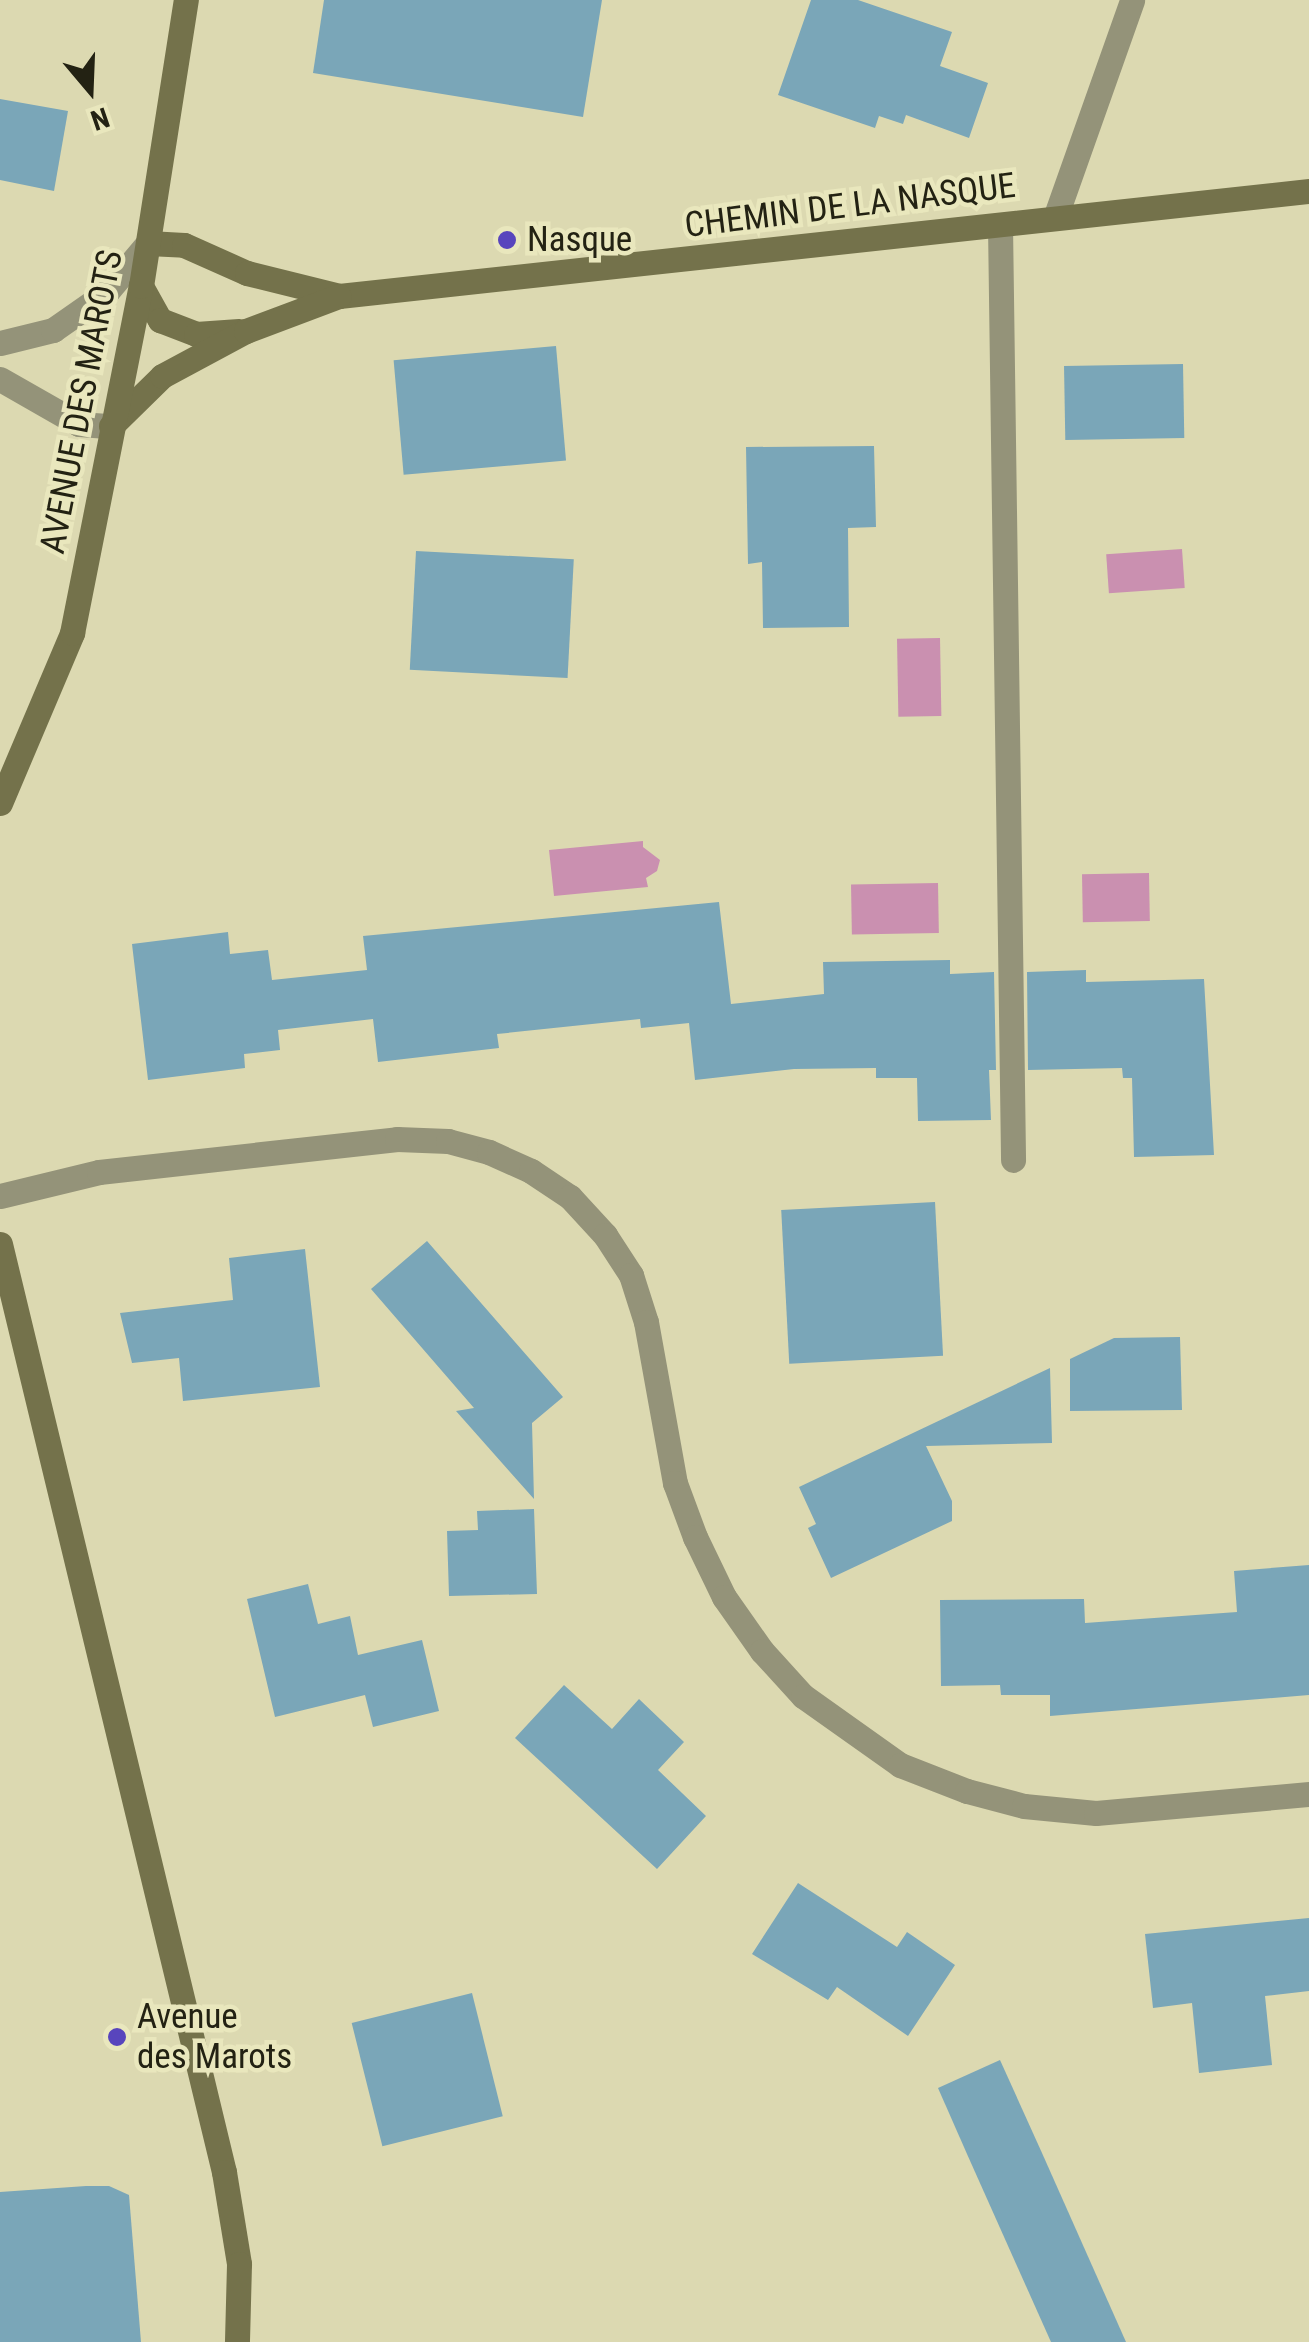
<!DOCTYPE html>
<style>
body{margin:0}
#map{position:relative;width:1309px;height:2342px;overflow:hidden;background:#dcd9b1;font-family:"Roboto Condensed",sans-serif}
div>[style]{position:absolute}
.water>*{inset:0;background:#ca90b0;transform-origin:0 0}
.building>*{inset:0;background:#7aa6b8;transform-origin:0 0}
.street>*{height:25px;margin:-12.5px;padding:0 12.5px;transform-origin:12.5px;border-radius:12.5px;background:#949379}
.secondary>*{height:25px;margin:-12.5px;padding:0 12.5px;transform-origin:12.5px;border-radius:12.5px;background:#74724b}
.dots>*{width:28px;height:28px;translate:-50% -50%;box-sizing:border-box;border:5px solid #e9e7bd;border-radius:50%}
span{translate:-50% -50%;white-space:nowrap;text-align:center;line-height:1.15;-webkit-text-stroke:9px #e9e7bd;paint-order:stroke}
.street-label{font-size:35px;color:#232213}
.poi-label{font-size:35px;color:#232213}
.left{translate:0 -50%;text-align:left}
.north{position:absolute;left:40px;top:40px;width:100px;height:100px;-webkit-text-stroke:8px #e9e7bd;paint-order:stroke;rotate:161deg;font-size:28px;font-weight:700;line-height:40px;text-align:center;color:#232213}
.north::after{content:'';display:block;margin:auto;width:35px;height:45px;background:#232213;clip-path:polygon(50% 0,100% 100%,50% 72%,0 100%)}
</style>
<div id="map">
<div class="water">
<div style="left:1182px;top:549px;width:39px;height:76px;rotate:86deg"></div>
<div style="left:940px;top:638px;width:78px;height:43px;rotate:89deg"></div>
<div style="clip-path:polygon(643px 841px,643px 847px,660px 860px,657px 871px,646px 878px,648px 887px,554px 896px,549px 850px)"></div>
<div style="left:1149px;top:873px;width:48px;height:67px;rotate:89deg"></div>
<div style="left:938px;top:883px;width:50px;height:87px;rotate:89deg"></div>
</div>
<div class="building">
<div style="clip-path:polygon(324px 0,602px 0,583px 117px,313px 73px)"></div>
<div style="clip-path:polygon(811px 0,858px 0,952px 32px,940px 66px,988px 83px,969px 138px,906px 115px,903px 124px,879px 116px,875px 128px,778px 95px)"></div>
<div style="clip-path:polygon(0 99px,68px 111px,54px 191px,0 180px)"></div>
<div style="left:556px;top:346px;width:115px;height:163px;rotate:85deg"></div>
<div style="left:1183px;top:364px;width:74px;height:119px;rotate:89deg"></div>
<div style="clip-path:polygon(874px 446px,876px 527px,848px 528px,849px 627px,763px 628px,762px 562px,748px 564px,746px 447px)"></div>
<div style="left:416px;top:551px;width:158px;height:119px;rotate:3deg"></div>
<div style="clip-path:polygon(719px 902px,731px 1004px,824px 994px,823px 962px,950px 960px,950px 974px,994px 972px,996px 1070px,989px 1070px,991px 1120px,918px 1121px,917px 1078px,876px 1078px,876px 1068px,794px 1069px,695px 1080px,689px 1023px,641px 1028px,640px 1019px,497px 1034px,499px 1048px,378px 1062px,373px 1019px,278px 1030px,280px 1050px,244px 1054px,245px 1068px,148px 1080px,132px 944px,228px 932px,230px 954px,268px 950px,272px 980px,367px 970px,363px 936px)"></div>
<div style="clip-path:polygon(1086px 970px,1086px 982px,1204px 979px,1214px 1155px,1134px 1157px,1132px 1078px,1123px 1078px,1122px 1068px,1028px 1070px,1027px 972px)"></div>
<div style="left:935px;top:1202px;width:154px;height:154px;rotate:87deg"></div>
<div style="clip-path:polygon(427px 1241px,563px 1397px,532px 1423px,534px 1499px,456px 1411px,474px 1408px,371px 1289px)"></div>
<div style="clip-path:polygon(305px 1249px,320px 1387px,183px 1401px,179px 1358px,132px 1363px,120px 1313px,233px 1300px,229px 1258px)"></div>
<div style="clip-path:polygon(1180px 1337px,1182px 1410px,1070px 1411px,1070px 1359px,1114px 1338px)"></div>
<div style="clip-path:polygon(1050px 1368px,1052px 1443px,926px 1446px,952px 1501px,952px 1521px,831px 1578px,808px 1528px,816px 1524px,799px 1487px)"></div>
<div style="clip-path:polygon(534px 1509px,537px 1594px,449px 1596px,447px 1531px,478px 1530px,477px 1511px)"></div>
<div style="clip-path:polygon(1309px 1565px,1309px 1695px,1050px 1716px,1050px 1695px,1001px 1695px,1000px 1685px,941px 1686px,940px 1600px,1084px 1599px,1085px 1623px,1237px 1612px,1234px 1571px)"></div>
<div style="clip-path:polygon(308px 1584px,318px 1624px,350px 1616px,358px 1655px,422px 1640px,439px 1711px,373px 1727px,365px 1695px,275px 1717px,247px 1599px)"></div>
<div style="clip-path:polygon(564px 1685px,612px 1729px,639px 1699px,684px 1742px,658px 1770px,706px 1816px,657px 1869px,515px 1738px)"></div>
<div style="clip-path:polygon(798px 1883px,897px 1947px,907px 1932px,955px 1965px,908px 2036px,837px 1987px,828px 2000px,752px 1954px)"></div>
<div style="clip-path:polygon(1309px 1918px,1309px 1991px,1265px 1996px,1272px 2065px,1199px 2073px,1192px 2003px,1153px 2008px,1145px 1934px)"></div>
<div style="left:472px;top:1993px;width:127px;height:124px;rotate:76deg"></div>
<div style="clip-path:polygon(1000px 2060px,1042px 2153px,1126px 2342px,1051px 2342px,967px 2154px,938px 2088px)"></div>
<div style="clip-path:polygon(86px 2186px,109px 2186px,129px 2195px,141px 2342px,0 2342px,0 2192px)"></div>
</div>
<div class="street">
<div style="left:1055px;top:218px;width:231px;rotate:-70.5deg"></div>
<div style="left:1000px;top:225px;width:935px;rotate:89.2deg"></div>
<div style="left:0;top:343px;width:55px;rotate:-13.8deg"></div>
<div style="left:53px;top:330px;width:65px;rotate:-34.9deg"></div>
<div style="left:106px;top:293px;width:65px;rotate:-50deg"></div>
<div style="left:0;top:379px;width:91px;rotate:29.7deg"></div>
<div style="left:79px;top:424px;width:32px;rotate:4deg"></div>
<div style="left:0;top:1196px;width:102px;rotate:-13.6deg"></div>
<div style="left:99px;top:1172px;width:300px;rotate:-6.3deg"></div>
<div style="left:397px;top:1139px;width:51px;rotate:2.2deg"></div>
<div style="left:448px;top:1141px;width:42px;rotate:15deg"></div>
<div style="left:489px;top:1152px;width:46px;rotate:24.3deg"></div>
<div style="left:531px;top:1171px;width:47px;rotate:33.7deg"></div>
<div style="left:570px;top:1197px;width:52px;rotate:47.4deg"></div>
<div style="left:605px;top:1235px;width:48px;rotate:57deg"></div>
<div style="left:631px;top:1275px;width:49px;rotate:72.3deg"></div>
<div style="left:646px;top:1322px;width:164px;rotate:79.8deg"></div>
<div style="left:675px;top:1483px;width:58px;rotate:69.7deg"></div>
<div style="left:695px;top:1537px;width:67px;rotate:64.2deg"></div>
<div style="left:724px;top:1597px;width:66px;rotate:54.9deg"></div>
<div style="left:762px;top:1651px;width:61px;rotate:47.7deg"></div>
<div style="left:803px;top:1696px;width:119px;rotate:35.4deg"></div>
<div style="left:900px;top:1765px;width:72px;rotate:21.2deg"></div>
<div style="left:967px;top:1791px;width:59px;rotate:14.7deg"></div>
<div style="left:1024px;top:1806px;width:72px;rotate:5.6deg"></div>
<div style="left:1096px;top:1813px;width:214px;rotate:-5.1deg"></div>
</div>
<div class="secondary">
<div style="left:148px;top:243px;width:36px;rotate:3deg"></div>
<div style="left:184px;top:245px;width:69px;rotate:24deg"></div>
<div style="left:247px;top:273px;width:95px;rotate:14deg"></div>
<div style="left:339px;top:296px;width:976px;rotate:-6.18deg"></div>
<div style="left:141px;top:286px;width:39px;rotate:61deg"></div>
<div style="left:160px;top:320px;width:39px;rotate:21deg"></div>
<div style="left:196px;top:334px;width:43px;rotate:-4deg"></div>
<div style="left:111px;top:426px;width:71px;rotate:-44.4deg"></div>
<div style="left:162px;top:376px;width:95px;rotate:-28.2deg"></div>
<div style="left:246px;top:331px;width:99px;rotate:-20.6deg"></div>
<div style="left:0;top:803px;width:185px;rotate:-67deg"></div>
<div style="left:72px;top:633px;width:354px;rotate:-78.8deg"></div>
<div style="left:141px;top:286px;width:290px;rotate:-81.1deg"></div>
<div style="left:0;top:1244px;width:955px;rotate:76.43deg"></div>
<div style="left:224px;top:2172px;width:93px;rotate:80.7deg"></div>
<div style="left:239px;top:2264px;width:78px;rotate:91.5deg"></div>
</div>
<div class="dots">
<div style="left:507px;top:240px;background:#5845bd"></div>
<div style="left:117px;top:2037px;background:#5845bd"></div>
</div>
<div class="street-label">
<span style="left:850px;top:206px;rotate:-7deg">CHEMIN DE LA NASQUE</span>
<span style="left:82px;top:402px;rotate:-79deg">AVENUE DES MAROTS</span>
</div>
<div class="poi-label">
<span class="left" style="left:527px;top:240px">Nasque</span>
<span class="left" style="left:137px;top:2037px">Avenue<br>des Marots</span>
</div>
<div class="north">N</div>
</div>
